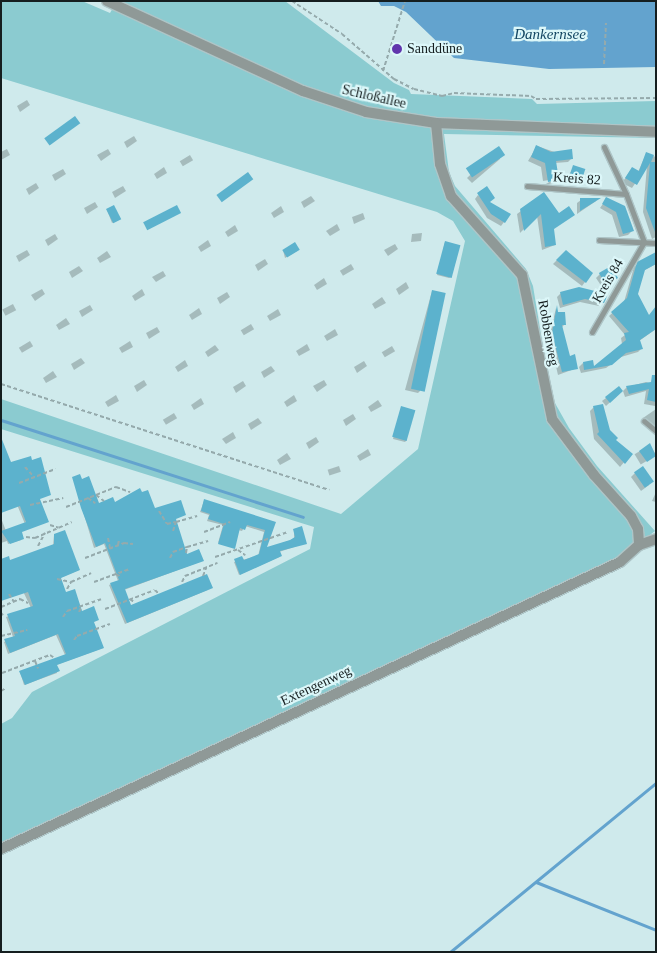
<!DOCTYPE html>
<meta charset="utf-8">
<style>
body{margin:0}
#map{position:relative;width:657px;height:953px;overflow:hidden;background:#cfeaec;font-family:Georgia,serif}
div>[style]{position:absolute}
.green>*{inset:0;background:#8bcbd0}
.water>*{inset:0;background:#63a3ce}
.shadow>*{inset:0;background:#0003;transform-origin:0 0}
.stream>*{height:3px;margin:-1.5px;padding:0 1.5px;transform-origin:1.5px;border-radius:1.5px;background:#63a3ce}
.building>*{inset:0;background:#5cb2cd;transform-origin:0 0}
.path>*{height:2px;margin-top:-1px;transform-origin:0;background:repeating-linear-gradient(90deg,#95aaac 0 4px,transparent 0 6.5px)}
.roads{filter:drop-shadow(1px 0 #aec5c7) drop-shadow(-1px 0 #aec5c7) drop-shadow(0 1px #aec5c7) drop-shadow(0 -1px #aec5c7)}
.service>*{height:5px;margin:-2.5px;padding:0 2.5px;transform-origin:2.5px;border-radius:2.5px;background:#8f9997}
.minor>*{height:10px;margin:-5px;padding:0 5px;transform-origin:5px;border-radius:5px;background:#8f9997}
.dots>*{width:14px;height:14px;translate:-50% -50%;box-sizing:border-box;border:2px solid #dcf7f9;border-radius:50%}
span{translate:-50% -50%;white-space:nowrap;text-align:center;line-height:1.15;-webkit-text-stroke:4.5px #dcf7f9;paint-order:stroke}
.poi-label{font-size:14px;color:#151e1f}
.left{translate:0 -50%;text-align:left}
.street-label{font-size:14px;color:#151e1f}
.water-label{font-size:15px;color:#134663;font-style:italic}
.frame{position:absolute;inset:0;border:2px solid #151e1f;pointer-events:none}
</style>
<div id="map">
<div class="green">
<div style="clip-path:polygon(1px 1px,82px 1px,110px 13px,117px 1px,285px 1px,394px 83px,409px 90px,411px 94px,532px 99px,537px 104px,656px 101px,656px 138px,444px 134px,449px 172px,455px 186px,526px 269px,533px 286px,551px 396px,569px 428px,597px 466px,655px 531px,630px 551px,1px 844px,1px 724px,12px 718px,32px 692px,310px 549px,314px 527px,1px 429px,1px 399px,341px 514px,418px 449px,465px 241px,453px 221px,437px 212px,1px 78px)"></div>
</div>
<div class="water">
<div style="clip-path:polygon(378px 1px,656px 1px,656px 67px,549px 69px,454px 58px,406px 12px,394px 6px,381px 6px)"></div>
</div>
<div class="shadow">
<div style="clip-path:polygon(27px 100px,30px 105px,20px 112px,17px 106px)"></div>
<div style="clip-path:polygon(134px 136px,137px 141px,127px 148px,124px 142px)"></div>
<div style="clip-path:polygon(537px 146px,572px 158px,568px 162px,555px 163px,557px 180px,554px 183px,544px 185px,555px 179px,543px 181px,541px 167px,528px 161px)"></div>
<div style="clip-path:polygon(499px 148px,500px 159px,472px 183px,467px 178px)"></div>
<div style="clip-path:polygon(7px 149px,10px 155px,1px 160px,1px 152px)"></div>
<div style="clip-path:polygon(108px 149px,111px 154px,101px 161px,97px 155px)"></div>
<div style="clip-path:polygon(646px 154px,656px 157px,656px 237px,652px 239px,643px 212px,647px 166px,632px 188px,622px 183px,632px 168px,638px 172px)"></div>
<div style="left:190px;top:155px;width:6px;height:12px;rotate:59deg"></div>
<div style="clip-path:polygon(574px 166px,580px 180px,576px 184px,566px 180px)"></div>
<div style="clip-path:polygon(164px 167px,167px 173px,157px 179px,154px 174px)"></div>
<div style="clip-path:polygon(63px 169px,66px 174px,55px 181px,52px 175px)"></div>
<div style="clip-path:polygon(36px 183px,39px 188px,29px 195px,26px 189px)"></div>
<div style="clip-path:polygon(123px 186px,126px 191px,115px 198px,112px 192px)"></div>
<div style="clip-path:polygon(544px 194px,555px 245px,542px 250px,537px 216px,520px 233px,517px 214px)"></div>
<div style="clip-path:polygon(478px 195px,489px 203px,504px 222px,501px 226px,487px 218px,475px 199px)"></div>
<div style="clip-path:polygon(311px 196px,315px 201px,304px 208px,301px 202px)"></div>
<div style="clip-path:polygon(607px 198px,632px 231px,628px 235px,619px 237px,612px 215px,600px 208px)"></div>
<div style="clip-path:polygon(581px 200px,596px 201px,577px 214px,577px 203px)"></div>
<div style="clip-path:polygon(95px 202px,98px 207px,87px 214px,84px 208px)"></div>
<div style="clip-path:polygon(281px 206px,284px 212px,274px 218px,271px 213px)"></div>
<div style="clip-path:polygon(107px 210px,118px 220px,112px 223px)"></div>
<div style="clip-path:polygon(363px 213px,365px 219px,354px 224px,352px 217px)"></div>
<div style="clip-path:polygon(337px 224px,340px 230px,330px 236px,326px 231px)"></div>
<div style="clip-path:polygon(235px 225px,238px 231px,228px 237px,225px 232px)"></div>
<div style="clip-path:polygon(422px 233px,421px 241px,411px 242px,412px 234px)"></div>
<div style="clip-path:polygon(55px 234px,58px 239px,48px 246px,45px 240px)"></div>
<div style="clip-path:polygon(208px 240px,211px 246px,201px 252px,198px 247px)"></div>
<div style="clip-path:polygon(445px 242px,451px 277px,449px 278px,437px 275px)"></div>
<div style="clip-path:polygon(395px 244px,398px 249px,388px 256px,384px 250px)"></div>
<div style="clip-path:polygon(27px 250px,30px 255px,19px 262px,16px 256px)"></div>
<div style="clip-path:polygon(283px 250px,297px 251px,285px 258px)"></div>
<div style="clip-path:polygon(107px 251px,111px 257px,100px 263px,97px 258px)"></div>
<div style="clip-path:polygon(566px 251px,585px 282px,582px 286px,553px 264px)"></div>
<div style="clip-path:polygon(656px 253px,656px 264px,643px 271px,637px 294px,656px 329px,639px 341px,641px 349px,638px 352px,621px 357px,606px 368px,581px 373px,579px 367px,583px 363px,593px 368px,622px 344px,621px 338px,625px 335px,609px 316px,624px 302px,634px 267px)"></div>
<div style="clip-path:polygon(265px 259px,268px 264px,258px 271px,255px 265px)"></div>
<div style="left:351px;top:264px;width:6px;height:13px;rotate:59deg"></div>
<div style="clip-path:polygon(79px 266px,83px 271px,72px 278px,69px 272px)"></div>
<div style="clip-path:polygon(163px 271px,166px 276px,156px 282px,152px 277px)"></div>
<div style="clip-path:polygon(600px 274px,616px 278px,602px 287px,596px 278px)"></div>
<div style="clip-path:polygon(324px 278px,327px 284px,317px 290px,314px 285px)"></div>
<div style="clip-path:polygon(406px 282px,409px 288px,399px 295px,396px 289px)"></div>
<div style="clip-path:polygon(42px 289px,45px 294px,35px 301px,31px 295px)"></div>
<div style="clip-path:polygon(142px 289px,145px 295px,135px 301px,132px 296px)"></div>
<div style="clip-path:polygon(432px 291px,420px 391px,418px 393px,405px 390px)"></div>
<div style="clip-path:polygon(227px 292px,230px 297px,220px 304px,217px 298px)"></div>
<div style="clip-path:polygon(561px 293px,603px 302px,599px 306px,580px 302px,560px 308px,557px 297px)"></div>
<div style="clip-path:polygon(382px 297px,386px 303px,375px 309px,372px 304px)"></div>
<div style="left:13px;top:304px;width:7px;height:12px;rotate:63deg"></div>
<div style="clip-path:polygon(90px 305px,93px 310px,82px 317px,79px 311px)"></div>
<div style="clip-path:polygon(199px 308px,202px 314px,192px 320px,189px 315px)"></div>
<div style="clip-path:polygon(556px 308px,564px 325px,561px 328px,569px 357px,577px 368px,558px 375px,549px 337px)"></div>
<div style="clip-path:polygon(278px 309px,281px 315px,270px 321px,267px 316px)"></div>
<div style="clip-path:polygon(66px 318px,70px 324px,59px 330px,56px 325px)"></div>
<div style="left:251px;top:324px;width:6px;height:12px;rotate:59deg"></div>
<div style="clip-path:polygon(157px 327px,160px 332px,149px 339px,146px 333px)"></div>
<div style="clip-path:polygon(335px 329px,338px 335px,327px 341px,324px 336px)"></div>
<div style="left:30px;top:341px;width:6px;height:13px;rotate:59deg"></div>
<div style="clip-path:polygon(130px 341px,133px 347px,122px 353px,119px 348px)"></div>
<div style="clip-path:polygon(307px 344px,310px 350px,299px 356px,296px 351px)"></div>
<div style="clip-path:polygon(215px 345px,219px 350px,208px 357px,205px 352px)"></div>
<div style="left:392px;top:346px;width:6px;height:12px;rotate:59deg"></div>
<div style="clip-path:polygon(81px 358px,85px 363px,74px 370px,71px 364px)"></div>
<div style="clip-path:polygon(185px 360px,188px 366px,178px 372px,175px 367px)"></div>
<div style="clip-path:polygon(364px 361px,367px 366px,357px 373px,354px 367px)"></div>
<div style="clip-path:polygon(271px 366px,275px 371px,264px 378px,261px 372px)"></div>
<div style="clip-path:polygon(53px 371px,57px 377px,46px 383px,43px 378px)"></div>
<div style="clip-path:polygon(144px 380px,147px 385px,137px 392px,134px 386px)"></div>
<div style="clip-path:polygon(324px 380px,327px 385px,317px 392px,313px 386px)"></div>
<div style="clip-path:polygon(243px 381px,246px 386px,236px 393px,233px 387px)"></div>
<div style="clip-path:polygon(646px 382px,656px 385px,655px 406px,644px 404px,646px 391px,625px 397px,623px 391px,627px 387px)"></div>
<div style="clip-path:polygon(116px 395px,119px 401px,108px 407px,105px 402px)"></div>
<div style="clip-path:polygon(294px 395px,297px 401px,287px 407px,284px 402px)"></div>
<div style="clip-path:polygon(618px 395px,606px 406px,602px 401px,606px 398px)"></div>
<div style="clip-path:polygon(201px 398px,204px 404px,194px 410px,191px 405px)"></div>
<div style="clip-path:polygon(378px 400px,382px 406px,371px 412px,368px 407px)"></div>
<div style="clip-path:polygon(594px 407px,614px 440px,631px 454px,620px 467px,594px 439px,590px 411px)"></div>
<div style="clip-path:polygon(401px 408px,407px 440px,405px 442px,393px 439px)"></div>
<div style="clip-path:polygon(656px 409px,656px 432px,643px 418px)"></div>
<div style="left:174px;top:413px;width:6px;height:13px;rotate:59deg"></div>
<div style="clip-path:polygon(353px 414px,356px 419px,346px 426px,343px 420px)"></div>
<div style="clip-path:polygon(258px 418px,262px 423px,251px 430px,248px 424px)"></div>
<div style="clip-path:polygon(233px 432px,236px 438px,226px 444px,222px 439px)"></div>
<div style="clip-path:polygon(316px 437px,319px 442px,309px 449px,306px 443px)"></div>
<div style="left:650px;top:445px;width:12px;height:18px;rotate:59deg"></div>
<div style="clip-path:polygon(368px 449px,371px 455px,360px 461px,357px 456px)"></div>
<div style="clip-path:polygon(287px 453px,291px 459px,280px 465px,277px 460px)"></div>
<div style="clip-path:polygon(11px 464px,39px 499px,20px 532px,21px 540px,8px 544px,7px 541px,1px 543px,1px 518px,6px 531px,25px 524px,18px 507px)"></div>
<div style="left:339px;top:466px;width:6px;height:12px;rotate:72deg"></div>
<div style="clip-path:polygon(635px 473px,649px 485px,641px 491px,631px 477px)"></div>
<div style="clip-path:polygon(73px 478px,99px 504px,115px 503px,184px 515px,174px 519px,186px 555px,202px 561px,124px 590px,130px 606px,210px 589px,125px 624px,109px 585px,118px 581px,104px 544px,94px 548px)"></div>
<div style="clip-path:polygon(656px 492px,656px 502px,652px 501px)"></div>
<div style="clip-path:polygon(204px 501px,274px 522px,265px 549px,294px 539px,294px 530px,306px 543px,279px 552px,279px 557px,239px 575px,234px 562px,258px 556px,264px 532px,245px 526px,242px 531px,238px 530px,218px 543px,223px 525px,207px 521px,209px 515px,200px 512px)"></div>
<div style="clip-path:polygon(54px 535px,79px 570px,60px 578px,66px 594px,81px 612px,97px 620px,93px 622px,103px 648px,56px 665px,57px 673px,24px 685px,20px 672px,65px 655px,56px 635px,8px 654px,4px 642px,13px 637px,6px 617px,31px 608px,9px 562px,53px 546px)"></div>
</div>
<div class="stream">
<div style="left:1px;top:420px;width:317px;rotate:17.8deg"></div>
<div style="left:536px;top:882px;width:129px;rotate:21.8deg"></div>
<div style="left:450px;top:952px;width:266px;rotate:-39.4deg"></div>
</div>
<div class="building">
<div style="left:75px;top:116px;width:9px;height:38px;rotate:54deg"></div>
<div style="clip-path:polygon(536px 145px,551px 152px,572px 149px,573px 159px,556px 161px,559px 180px,548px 182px,545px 163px,531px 157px)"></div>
<div style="left:499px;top:146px;width:11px;height:40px;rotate:56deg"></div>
<div style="clip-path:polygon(646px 152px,654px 155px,651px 162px,656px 162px,655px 232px,646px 208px,650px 163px,637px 185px,625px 178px,632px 167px,639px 171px)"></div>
<div style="left:573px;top:165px;width:13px;height:12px;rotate:18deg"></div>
<div style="left:248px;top:172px;width:9px;height:39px;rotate:54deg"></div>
<div style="clip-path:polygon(487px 186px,495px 198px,490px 202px,511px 214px,505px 223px,491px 214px,477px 193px)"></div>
<div style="clip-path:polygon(544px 192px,559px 213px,569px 206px,575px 215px,554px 229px,556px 245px,545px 247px,541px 214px,524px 231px,520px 209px)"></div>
<div style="clip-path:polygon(606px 197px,625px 206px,634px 231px,623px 234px,616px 212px,602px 204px)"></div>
<div style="clip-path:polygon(580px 198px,601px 198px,580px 211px)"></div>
<div style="left:114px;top:205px;width:16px;height:9px;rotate:63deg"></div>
<div style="left:177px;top:205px;width:9px;height:38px;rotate:63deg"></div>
<div style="left:445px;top:241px;width:16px;height:34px;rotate:15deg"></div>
<div style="left:295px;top:242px;width:9px;height:15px;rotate:58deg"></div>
<div style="clip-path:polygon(566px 250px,593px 273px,586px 283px,556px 260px)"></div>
<div style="clip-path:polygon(656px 252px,656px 264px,645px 270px,638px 294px,649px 315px,656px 306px,656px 329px,640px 340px,643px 349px,626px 353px,612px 365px,584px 370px,583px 362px,593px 360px,594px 366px,626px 340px,624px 333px,629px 332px,611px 312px,627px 298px,637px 262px)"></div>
<div style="left:611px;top:266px;width:14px;height:14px;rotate:60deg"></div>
<div style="clip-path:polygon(579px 287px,607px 294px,606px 299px,604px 303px,585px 299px,563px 305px,560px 292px)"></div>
<div style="left:432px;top:290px;width:14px;height:101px;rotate:12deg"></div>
<div style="clip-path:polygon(557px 305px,558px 312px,565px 312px,566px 325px,562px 325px,570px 356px,575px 354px,578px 369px,562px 372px,552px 333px)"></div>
<div style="clip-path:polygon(652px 375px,656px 375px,656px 402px,647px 400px,649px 389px,629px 394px,626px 386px,651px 382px)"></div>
<div style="clip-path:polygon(619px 386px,623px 391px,610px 403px,605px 397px)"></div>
<div style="clip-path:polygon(603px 404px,610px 430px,618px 438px,616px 440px,633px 454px,625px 464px,597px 434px,599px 432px,593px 406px)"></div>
<div style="left:401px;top:406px;width:15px;height:32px;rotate:16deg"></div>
<div style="clip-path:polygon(1px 437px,11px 462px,31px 456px,32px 460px,41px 457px,51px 495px,40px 499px,49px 522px,22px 532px,24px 539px,10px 544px,1px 531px,26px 522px,20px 506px,1px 513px)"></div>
<div style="clip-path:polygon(650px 443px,656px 456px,647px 462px,639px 451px)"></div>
<div style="left:643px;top:466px;width:19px;height:11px;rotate:55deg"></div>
<div style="clip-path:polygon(80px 474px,82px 479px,89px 476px,99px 503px,113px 497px,115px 502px,140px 488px,142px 492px,148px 490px,155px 508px,181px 500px,186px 515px,176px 519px,187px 554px,199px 549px,204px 561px,125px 589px,131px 605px,207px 574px,213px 588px,127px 623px,110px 583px,119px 580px,105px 543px,96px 547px,81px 508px,72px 477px)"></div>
<div style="clip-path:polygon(204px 499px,276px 522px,267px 547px,290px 540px,295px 537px,293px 529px,302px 526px,307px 544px,280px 551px,282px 556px,240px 575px,234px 559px,242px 556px,244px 560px,259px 554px,265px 530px,247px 525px,245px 530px,240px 528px,235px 549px,218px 544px,224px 524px,208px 519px,210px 514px,201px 511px)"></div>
<div style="clip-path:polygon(65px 530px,80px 570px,61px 578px,66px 592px,75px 589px,82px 611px,94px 606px,99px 620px,94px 622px,104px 648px,57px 665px,60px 671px,25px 685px,19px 671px,66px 654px,58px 634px,10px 653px,4px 639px,15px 636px,7px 614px,33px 606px,28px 592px,1px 601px,1px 559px,9px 556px,10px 560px,54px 544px,54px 534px)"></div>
</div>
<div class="path">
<div style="left:292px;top:1px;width:60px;rotate:33.4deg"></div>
<div style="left:342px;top:34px;width:69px;rotate:40.9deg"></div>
<div style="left:394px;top:79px;width:22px;rotate:27deg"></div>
<div style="left:414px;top:89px;width:29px;rotate:14deg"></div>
<div style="left:442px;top:96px;width:12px;rotate:-14deg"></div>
<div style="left:454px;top:93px;width:77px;rotate:2.2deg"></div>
<div style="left:531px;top:96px;width:6px;rotate:31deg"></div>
<div style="left:536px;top:99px;width:120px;rotate:-0.5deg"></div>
<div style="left:604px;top:64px;width:41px;rotate:-87.2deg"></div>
<div style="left:383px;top:71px;width:73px;rotate:-72.6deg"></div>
<div style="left:1px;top:384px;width:345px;rotate:17.9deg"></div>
<div style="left:25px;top:467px;width:12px;rotate:48deg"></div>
<div style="left:19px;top:483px;width:39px;rotate:-21deg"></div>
<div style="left:96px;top:495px;width:10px;rotate:37deg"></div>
<div style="left:88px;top:498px;width:9px;rotate:36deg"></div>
<div style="left:30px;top:505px;width:34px;rotate:-12deg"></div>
<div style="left:66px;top:507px;width:54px;rotate:-21.8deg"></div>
<div style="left:116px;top:487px;width:15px;rotate:20deg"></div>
<div style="left:159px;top:511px;width:15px;rotate:58deg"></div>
<div style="left:167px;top:524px;width:9px;rotate:-13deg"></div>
<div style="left:50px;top:525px;width:9px;rotate:18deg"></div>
<div style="left:173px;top:531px;width:9px;rotate:-72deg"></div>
<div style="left:176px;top:522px;width:22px;rotate:-16deg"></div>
<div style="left:204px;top:532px;width:28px;rotate:-21deg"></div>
<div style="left:26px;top:537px;width:9px;rotate:6deg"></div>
<div style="left:35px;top:538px;width:40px;rotate:-23.4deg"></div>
<div style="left:108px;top:538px;width:10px;rotate:79deg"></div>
<div style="left:118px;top:545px;width:5px;rotate:-79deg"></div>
<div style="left:38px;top:546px;width:15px;rotate:-62deg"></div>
<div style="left:238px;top:550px;width:9px;rotate:36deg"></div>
<div style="left:186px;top:553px;width:6px;rotate:-81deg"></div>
<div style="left:187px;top:547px;width:22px;rotate:-16deg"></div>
<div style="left:215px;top:557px;width:77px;rotate:-18.9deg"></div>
<div style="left:85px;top:558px;width:42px;rotate:-21deg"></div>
<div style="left:124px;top:543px;width:9px;rotate:6deg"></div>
<div style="left:170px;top:558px;width:7px;rotate:-63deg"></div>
<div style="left:173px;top:552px;width:15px;rotate:-20deg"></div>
<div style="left:116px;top:574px;width:6px;rotate:31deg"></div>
<div style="left:203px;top:576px;width:9px;rotate:-69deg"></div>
<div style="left:57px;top:579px;width:14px;rotate:12deg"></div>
<div style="left:94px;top:582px;width:38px;rotate:-20deg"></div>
<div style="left:182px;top:582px;width:7px;rotate:-63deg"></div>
<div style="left:185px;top:576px;width:35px;rotate:-22deg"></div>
<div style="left:67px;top:589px;width:8px;rotate:-60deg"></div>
<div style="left:71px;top:582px;width:22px;rotate:-24deg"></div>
<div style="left:9px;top:594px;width:9px;rotate:58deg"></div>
<div style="left:130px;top:599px;width:6px;rotate:39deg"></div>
<div style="left:1px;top:607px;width:21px;rotate:-23deg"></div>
<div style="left:20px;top:599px;width:9px;rotate:27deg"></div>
<div style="left:105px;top:609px;width:53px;rotate:-20.8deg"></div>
<div style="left:155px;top:590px;width:6px;rotate:45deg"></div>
<div style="left:79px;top:612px;width:7px;rotate:-63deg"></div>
<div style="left:1px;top:613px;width:3px;rotate:45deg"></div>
<div style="left:63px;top:617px;width:7px;rotate:-56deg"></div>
<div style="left:67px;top:611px;width:36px;rotate:-19deg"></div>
<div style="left:1px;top:636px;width:27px;rotate:-13deg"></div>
<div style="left:74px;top:640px;width:5px;rotate:-53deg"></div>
<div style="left:77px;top:636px;width:35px;rotate:-20deg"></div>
<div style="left:35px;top:661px;width:8px;rotate:67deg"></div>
<div style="left:2px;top:673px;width:51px;rotate:-20.6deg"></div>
<div style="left:50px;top:655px;width:4px;rotate:34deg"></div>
<div style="left:1px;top:691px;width:6px;rotate:-31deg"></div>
</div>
<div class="roads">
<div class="service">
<div style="left:527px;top:186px;width:99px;rotate:4.6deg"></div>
<div style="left:599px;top:240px;width:57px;rotate:3deg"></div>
<div style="left:592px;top:332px;width:104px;rotate:-60deg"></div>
<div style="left:644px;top:242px;width:51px;rotate:-110.6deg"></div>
<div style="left:626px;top:194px;width:52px;rotate:-115.1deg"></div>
<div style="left:644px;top:421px;width:16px;rotate:40deg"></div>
</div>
<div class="minor">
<div style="left:107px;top:1px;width:216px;rotate:24.7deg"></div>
<div style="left:303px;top:91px;width:66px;rotate:18.4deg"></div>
<div style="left:366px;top:112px;width:71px;rotate:8.9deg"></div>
<div style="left:436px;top:123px;width:220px;rotate:2.3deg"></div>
<div style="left:436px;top:123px;width:41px;rotate:84.4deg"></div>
<div style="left:440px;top:164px;width:34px;rotate:71deg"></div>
<div style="left:451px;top:196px;width:106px;rotate:48.1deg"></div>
<div style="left:522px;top:275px;width:147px;rotate:78.2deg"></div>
<div style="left:552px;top:419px;width:70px;rotate:53.1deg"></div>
<div style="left:594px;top:475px;width:55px;rotate:47.9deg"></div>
<div style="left:631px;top:516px;width:15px;rotate:62deg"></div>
<div style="left:638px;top:529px;width:16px;rotate:86deg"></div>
<div style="left:1px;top:849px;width:682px;rotate:-24.87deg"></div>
<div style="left:620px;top:562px;width:25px;rotate:-42deg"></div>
<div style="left:639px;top:545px;width:18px;rotate:-19deg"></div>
</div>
</div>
<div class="dots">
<div style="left:397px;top:49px;background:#6136ad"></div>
</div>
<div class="poi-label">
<span class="left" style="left:407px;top:49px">Sanddüne</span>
</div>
<div class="street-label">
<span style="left:374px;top:97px;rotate:13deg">Schloßallee</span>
<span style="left:577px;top:179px;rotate:4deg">Kreis 82</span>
<span style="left:608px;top:281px;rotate:-60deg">Kreis 84</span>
<span style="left:548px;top:333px;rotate:80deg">Robbenweg</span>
<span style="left:316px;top:686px;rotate:-25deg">Extengenweg</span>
</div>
<div class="water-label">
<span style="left:550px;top:35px">Dankernsee</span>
</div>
<div class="frame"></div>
</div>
